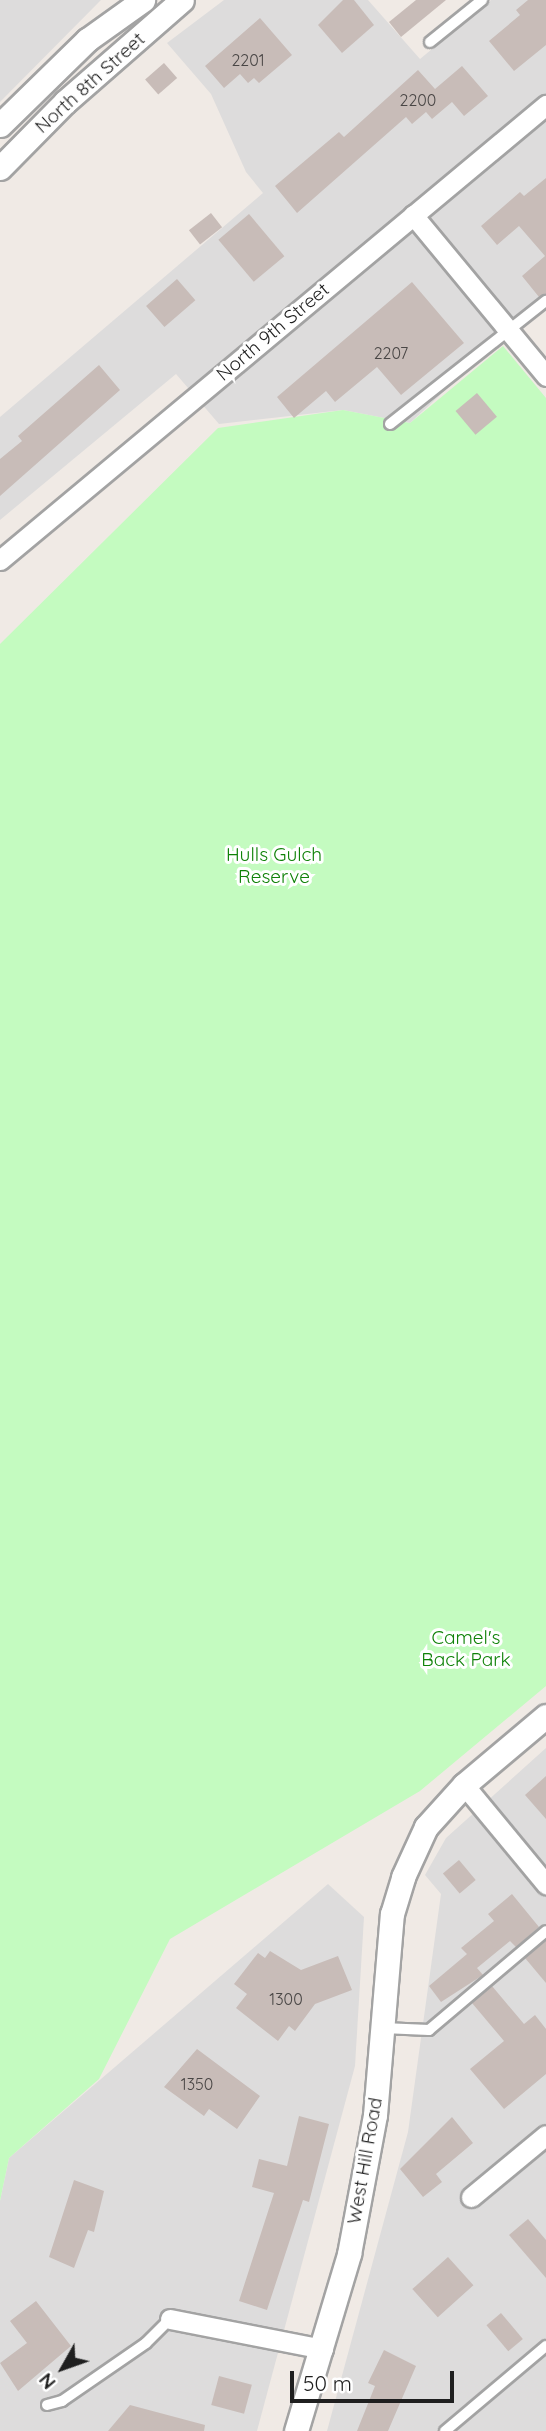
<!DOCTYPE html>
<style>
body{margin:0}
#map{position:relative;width:546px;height:2431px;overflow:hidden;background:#f0eae5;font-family:Quicksand,sans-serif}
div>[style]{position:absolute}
.residential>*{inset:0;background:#dddcdc}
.park>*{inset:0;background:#c4fbc0}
.building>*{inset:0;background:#c8bcb8;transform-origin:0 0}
.roads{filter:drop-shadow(2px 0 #a3a3a3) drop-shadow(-2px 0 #a3a3a3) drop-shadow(0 2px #a3a3a3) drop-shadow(0 -2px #a3a3a3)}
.service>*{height:10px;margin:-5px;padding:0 5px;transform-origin:5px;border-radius:5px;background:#fff}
.minor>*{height:19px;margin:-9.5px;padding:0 9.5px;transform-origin:9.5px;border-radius:9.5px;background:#fff}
.tertiary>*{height:23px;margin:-11.5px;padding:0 11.5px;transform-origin:11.5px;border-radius:11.5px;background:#fff}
span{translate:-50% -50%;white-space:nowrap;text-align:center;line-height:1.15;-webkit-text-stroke:6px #fff;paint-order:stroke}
.number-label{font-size:16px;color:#494645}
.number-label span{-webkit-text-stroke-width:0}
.street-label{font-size:19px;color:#1f1f1f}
.park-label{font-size:19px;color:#0f8208}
.north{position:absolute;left:28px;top:2333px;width:70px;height:70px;-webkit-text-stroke:5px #fff;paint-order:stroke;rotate:230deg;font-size:19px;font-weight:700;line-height:28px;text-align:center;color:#1f1f1f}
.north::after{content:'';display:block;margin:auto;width:24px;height:32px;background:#1f1f1f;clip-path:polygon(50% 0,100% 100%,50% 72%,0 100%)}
.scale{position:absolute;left:290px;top:2371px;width:164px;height:32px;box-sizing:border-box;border:4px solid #1f1f1f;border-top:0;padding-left:9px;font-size:21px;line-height:24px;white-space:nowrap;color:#1f1f1f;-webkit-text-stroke:5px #fff;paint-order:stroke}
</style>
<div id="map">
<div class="residential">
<div style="clip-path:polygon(0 0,101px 0,0 102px)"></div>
<div style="clip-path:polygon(224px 0,368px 0,420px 59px,491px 0,546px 0,546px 297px,410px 423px,343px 410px,219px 424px,176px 374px,0 520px,0 417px,263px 193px,246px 172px,211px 94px,167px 43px)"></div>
<div style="clip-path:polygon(546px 1748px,546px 2431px,327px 2431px,408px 2132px,441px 1894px,425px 1875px,446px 1838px)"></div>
<div style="clip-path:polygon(328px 1884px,364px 1917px,355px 2066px,257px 2431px,0 2431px,0 2201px,9px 2158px)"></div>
</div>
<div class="park">
<div style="clip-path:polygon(503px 346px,546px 398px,546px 1686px,420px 1791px,170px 1939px,99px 2079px,9px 2158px,0 2201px,0 644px,218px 428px,343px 410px,410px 423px)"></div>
</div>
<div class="building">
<div style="clip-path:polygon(343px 0,354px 0,374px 25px,342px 53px,318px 25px)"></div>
<div style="clip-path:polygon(416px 0,446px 0,401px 37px,389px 22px)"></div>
<div style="clip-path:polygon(528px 0,546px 0,546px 45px,514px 71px,489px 41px,520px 15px,516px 10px)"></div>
<div style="clip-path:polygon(260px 18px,292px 55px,259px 83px,254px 78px,248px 83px,240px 74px,224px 88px,205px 66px)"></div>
<div style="left:164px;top:63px;width:20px;height:25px;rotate:49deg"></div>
<div style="clip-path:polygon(462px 66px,488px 96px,464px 116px,452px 102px,432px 119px,426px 112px,412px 124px,406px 117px,297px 213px,275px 186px,339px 132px,344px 137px,418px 70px,435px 89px)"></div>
<div style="clip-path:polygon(546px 178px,546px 294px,539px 297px,522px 276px,545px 256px,519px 226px,497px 245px,481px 226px,520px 192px,524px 196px)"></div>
<div style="left:211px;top:213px;width:18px;height:28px;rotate:52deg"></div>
<div style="left:249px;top:214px;width:55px;height:40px;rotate:50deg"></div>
<div style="left:177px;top:279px;width:28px;height:41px;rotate:49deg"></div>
<div style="clip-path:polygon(412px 282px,464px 343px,401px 395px,377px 367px,335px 402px,326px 391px,294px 418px,277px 397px)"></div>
<div style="clip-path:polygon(99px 365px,120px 390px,0 496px,0 459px,22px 441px,18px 436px)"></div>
<div style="left:477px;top:393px;width:31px;height:28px;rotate:50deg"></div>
<div style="clip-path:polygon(546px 1776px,546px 1819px,525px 1795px)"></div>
<div style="left:459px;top:1860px;width:26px;height:21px;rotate:50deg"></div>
<div style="clip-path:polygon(512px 1894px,539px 1927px,516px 1947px,510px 1941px,477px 1968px,483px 1975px,441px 2002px,429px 1986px,467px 1954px,461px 1948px,494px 1921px,488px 1914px)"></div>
<div style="clip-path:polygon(546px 1941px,546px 1983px,525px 1958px)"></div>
<div style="clip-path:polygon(270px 1951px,301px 1970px,338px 1956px,352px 1990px,315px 2004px,295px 2031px,289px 2026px,278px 2041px,236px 2008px,247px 1994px,234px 1984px,258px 1953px,265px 1958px)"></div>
<div style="clip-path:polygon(492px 1986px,524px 2024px,535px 2015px,546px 2029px,546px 2074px,504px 2109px,470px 2069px,504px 2041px,472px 2003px)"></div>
<div style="clip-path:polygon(197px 2049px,260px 2096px,237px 2129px,209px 2109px,204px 2116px,164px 2087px)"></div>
<div style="clip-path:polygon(299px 2116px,329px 2124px,309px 2202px,303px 2200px,267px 2310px,239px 2301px,274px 2193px,252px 2187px,259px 2159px,287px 2166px)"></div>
<div style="clip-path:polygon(452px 2117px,473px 2143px,436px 2174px,442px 2182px,423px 2197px,400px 2169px)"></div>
<div style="clip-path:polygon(74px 2180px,104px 2191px,94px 2232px,88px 2230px,74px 2268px,49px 2257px)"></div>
<div style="clip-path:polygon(528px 2219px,546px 2240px,546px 2278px,509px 2235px)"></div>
<div style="left:448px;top:2257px;width:38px;height:48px;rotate:48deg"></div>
<div style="clip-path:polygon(36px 2301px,71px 2346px,18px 2391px,0 2363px,27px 2343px,10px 2321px)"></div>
<div style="left:501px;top:2313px;width:34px;height:19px;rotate:50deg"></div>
<div style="clip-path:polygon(384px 2350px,416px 2366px,388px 2431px,357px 2431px,375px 2386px,368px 2383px)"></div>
<div style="left:219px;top:2376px;width:34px;height:30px;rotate:15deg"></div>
<div style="clip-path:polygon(130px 2405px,205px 2425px,204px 2431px,108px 2431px)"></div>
</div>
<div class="roads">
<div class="service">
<div style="left:430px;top:42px;width:67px;rotate:-38.9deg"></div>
<div style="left:390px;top:424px;width:199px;rotate:-38.3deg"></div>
<div style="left:383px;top:2028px;width:46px;rotate:2.5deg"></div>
<div style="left:429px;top:2030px;width:153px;rotate:-40.2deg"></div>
<div style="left:47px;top:2405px;width:16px;rotate:-15deg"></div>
<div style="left:62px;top:2401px;width:102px;rotate:-34.6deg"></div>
<div style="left:146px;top:2343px;width:34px;rotate:-45deg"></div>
<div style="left:445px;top:2431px;width:132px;rotate:-40.1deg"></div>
</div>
<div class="minor">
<div style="left:413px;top:215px;width:209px;rotate:50.4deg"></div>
<div style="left:0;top:560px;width:711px;rotate:-39.81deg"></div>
<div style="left:464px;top:1785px;width:129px;rotate:50.4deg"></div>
<div style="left:471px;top:2197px;width:97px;rotate:-39.6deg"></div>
<div style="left:170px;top:2319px;width:156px;rotate:11.1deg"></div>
</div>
<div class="tertiary">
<div style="left:0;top:125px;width:122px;rotate:-44.3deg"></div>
<div style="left:87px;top:40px;width:69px;rotate:-35.5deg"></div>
<div style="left:0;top:168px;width:93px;rotate:-45.4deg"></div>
<div style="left:65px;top:102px;width:155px;rotate:-41.1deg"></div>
<div style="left:296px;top:2431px;width:185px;rotate:-73.3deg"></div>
<div style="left:349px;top:2254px;width:141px;rotate:-79.4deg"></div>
<div style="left:375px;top:2115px;width:202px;rotate:-85.2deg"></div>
<div style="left:392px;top:1914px;width:39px;rotate:-73deg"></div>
<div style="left:403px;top:1877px;width:55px;rotate:-65.3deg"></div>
<div style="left:426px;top:1827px;width:57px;rotate:-47.9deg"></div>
<div style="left:464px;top:1785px;width:107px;rotate:-40.1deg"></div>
</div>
</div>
<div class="number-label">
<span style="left:248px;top:60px">2201</span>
<span style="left:418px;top:100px">2200</span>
<span style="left:391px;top:353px">2207</span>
<span style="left:286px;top:1999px">1300</span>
<span style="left:197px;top:2084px">1350</span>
</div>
<div class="street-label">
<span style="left:90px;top:83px;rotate:-42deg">North 8th Street</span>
<span style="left:273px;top:332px;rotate:-40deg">North 9th Street</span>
<span style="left:365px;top:2161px;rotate:-80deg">West Hill Road</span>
</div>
<div class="park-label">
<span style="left:274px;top:866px">Hulls Gulch<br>Reserve</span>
<span style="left:466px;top:1649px">Camel's<br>Back Park</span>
</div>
<div class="north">N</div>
<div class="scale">50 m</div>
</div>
